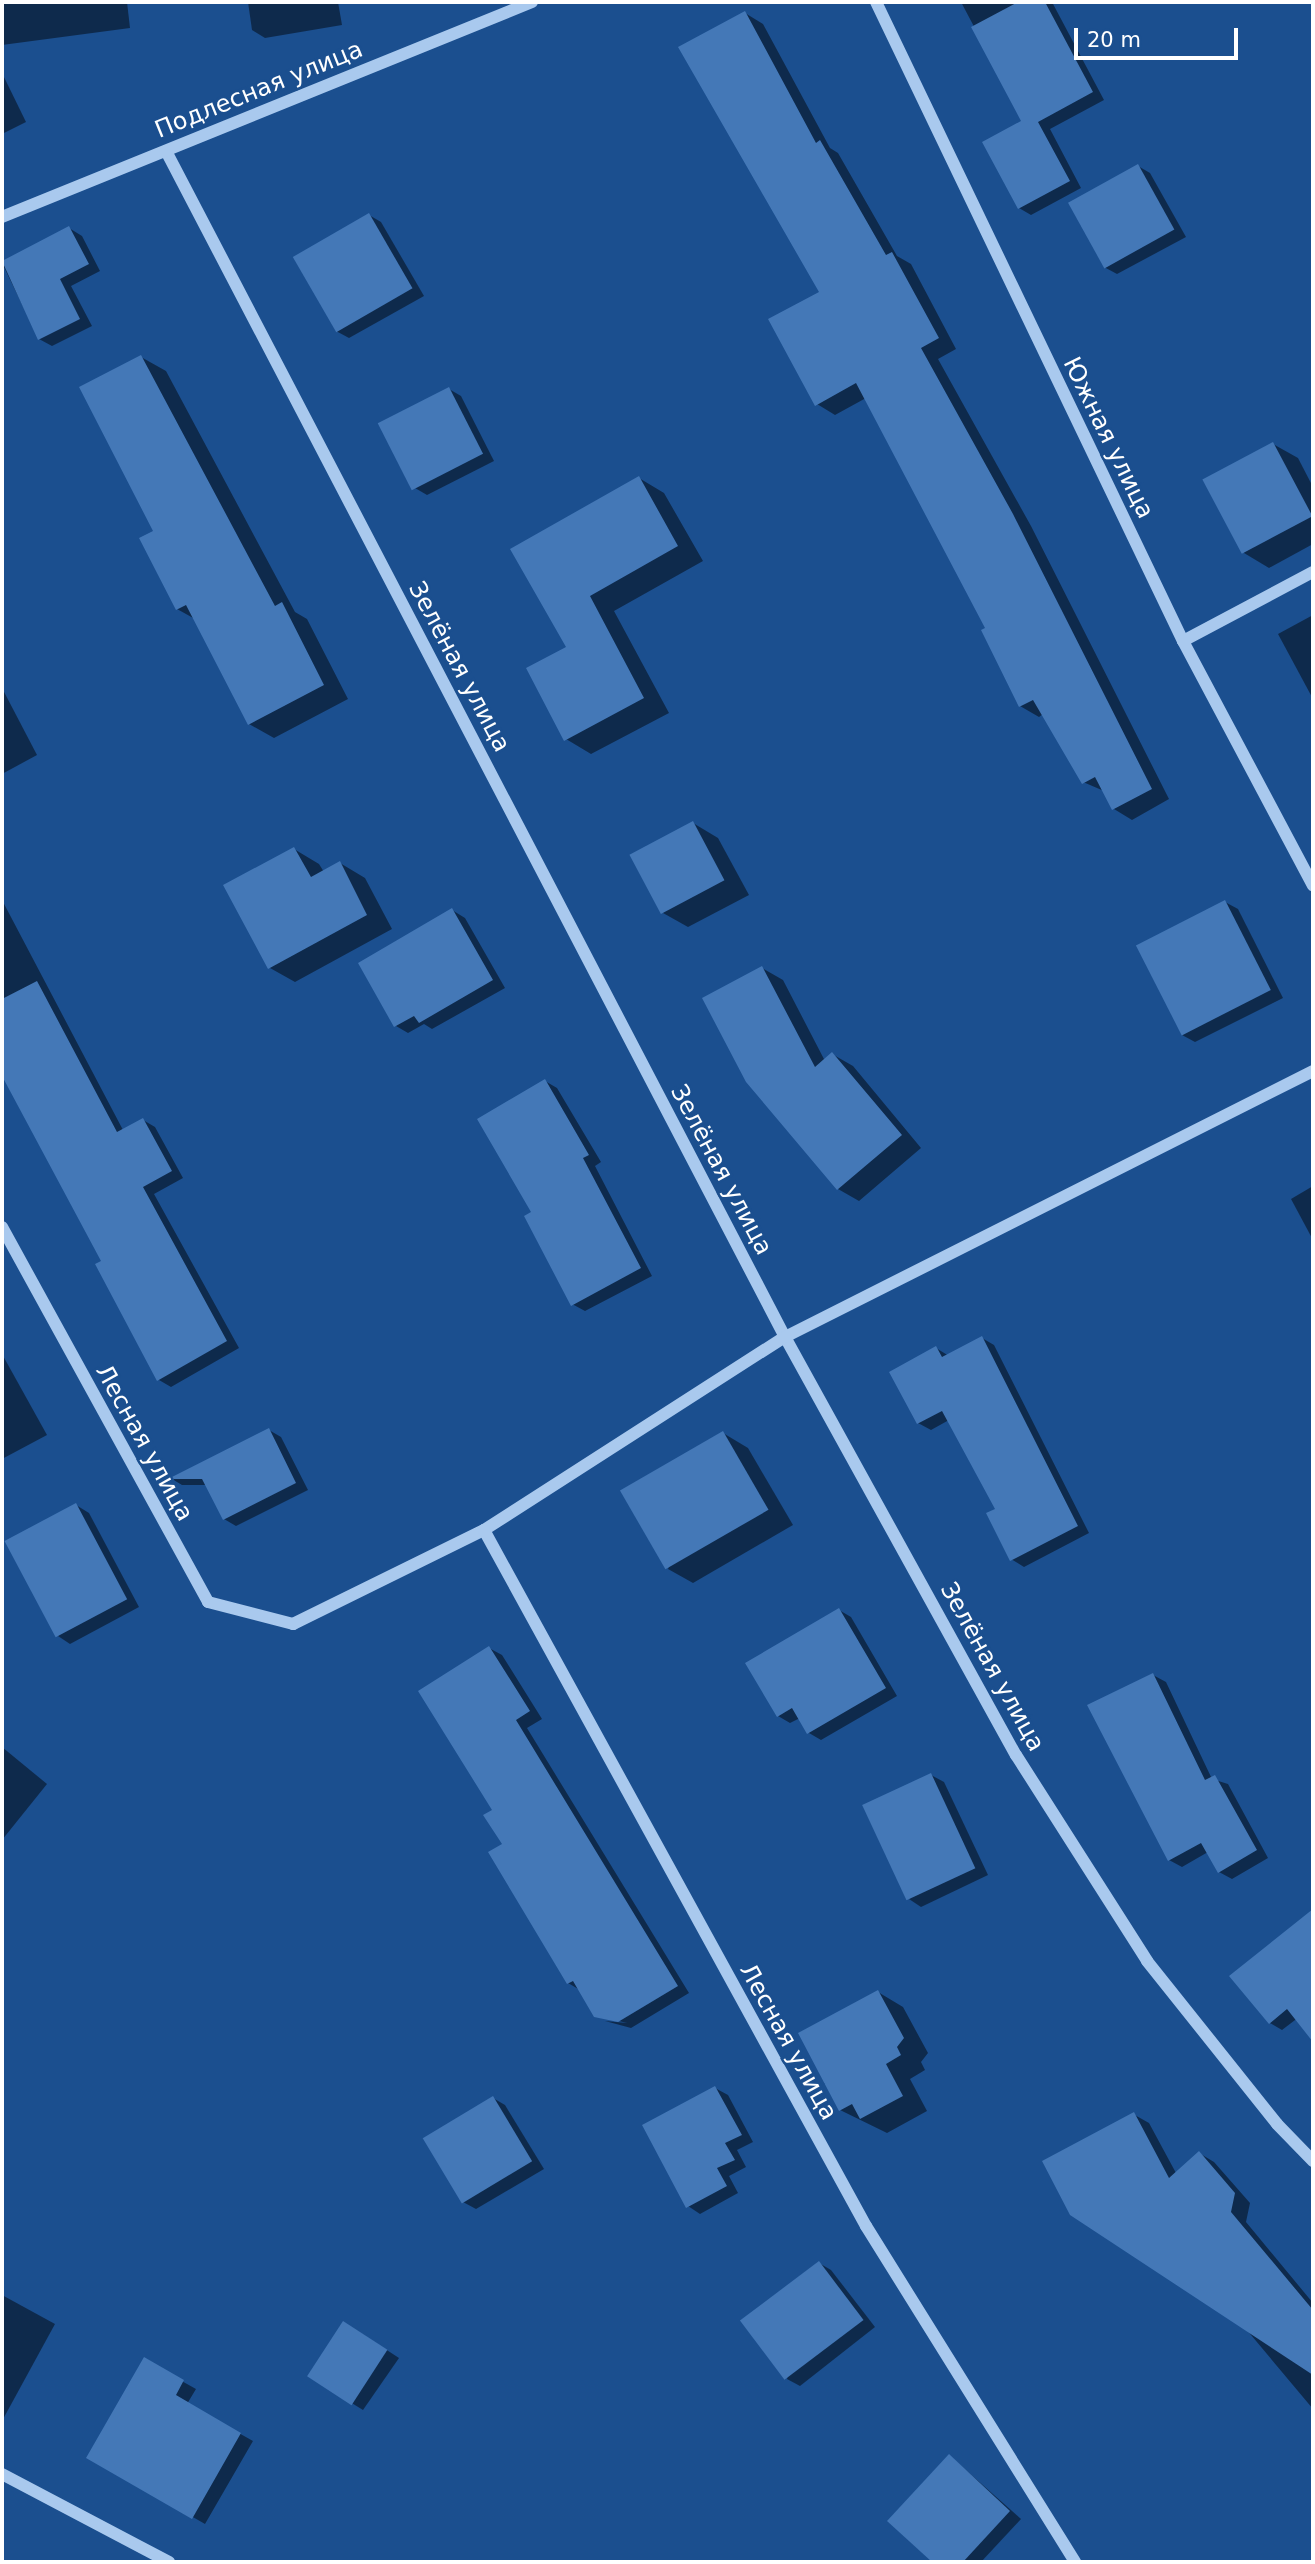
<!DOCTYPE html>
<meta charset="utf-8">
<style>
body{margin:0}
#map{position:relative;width:1315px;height:2564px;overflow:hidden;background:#1b4f8f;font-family:"DejaVu Sans",sans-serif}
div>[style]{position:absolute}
.shadow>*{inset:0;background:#0007}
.building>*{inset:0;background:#4478b7;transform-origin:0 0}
.minor>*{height:12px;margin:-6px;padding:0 6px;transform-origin:6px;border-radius:6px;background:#a9c9ee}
span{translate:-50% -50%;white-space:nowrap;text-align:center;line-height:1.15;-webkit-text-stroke:5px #1b4f8f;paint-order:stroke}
.street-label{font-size:24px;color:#fff}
.frame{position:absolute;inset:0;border:4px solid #fff;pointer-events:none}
.scale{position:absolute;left:1074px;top:28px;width:164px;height:32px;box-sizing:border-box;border:4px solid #fff;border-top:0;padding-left:9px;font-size:21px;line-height:24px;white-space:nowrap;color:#fff;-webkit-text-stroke:5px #1b4f8f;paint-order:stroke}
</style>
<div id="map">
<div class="shadow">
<div style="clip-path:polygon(2px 2px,127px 2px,130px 28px,2px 45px)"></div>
<div style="clip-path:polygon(248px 2px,338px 2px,342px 25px,265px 38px,252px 30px)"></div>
<div style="clip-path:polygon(961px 2px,1052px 2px,1104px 100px,1050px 129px,1081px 188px,1031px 215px,1019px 208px,1024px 121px)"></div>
<div style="clip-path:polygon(745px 13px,763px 24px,830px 148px,838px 153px,897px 256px,911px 264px,956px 349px,938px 359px,1031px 526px,1169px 799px,1132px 820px,1114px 809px,1104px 791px,1083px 782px,1043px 714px,1039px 717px,1020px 706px,987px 629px,866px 398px,835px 415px,817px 404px,821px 292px)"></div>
<div style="clip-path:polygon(2px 73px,26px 122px,2px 134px)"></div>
<div style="clip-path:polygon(1138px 166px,1150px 173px,1186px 237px,1117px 274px,1104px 267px)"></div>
<div style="clip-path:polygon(369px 215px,381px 222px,424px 296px,349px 338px,336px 331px)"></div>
<div style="clip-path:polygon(69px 228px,82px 236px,100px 271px,71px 286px,92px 326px,52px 346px,39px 339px,2px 263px)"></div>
<div style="clip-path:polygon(141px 357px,166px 371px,295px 612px,307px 619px,348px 699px,274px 738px,249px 724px,195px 619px,177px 609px,156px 532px)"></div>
<div style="clip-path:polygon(449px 389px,461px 396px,494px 461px,427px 495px,415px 488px,381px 423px)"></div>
<div style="clip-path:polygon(1273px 444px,1298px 458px,1313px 487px,1313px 544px,1269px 568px,1244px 553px)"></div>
<div style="clip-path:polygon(639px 478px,664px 493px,703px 561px,614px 611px,669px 713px,591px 754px,566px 739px,568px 648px)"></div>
<div style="clip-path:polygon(1313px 615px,1313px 699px,1278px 634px)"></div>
<div style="clip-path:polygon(2px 688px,37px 755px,2px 774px)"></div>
<div style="clip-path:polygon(693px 823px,718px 838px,749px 895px,688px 927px,663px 913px)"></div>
<div style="clip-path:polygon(294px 849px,319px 864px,324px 872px,340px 863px,365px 878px,392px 929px,295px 982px,270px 968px)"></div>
<div style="clip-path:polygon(2px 900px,123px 1130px,143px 1120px,155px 1127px,183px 1178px,154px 1194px,239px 1348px,171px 1387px,159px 1380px,103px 1262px,2px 1074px)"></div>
<div style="clip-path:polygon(1225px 902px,1238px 909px,1283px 998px,1195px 1042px,1182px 1035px)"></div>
<div style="clip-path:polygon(452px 910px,465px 918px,505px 988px,432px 1029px,424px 1024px,408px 1033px,396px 1026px)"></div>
<div style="clip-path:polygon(762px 968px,783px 980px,825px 1061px,832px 1054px,853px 1066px,921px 1148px,859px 1201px,838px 1189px)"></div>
<div style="clip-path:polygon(545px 1081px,557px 1088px,601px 1162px,595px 1166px,652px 1276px,585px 1311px,572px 1304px,534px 1213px)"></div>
<div style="clip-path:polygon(1313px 1186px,1313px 1240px,1291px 1199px)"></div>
<div style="clip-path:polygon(982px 1338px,994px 1345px,1089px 1533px,1024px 1567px,1011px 1559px,997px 1510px,949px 1420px,931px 1430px,918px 1423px,936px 1348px,949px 1356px)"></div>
<div style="clip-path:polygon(2px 1354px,47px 1435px,2px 1459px)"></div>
<div style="clip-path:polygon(269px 1430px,281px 1437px,308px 1490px,236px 1526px,224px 1519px,207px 1485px,182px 1485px,172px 1479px)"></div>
<div style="clip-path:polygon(723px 1433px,748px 1448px,793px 1525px,693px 1583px,668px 1569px)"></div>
<div style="clip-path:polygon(76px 1505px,89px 1513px,139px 1607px,70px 1644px,58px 1636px)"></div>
<div style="clip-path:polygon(839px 1610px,851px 1617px,897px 1696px,821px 1740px,809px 1733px,800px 1718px,790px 1723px,778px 1716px)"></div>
<div style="clip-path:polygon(489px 1648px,502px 1655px,542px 1719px,527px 1728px,689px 1993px,631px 2028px,605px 2021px,627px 2023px,595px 2015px,580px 1990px,568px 1983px,504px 1845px,494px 1810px)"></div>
<div style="clip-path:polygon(1153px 1675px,1166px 1682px,1212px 1779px,1228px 1784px,1268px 1858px,1232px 1879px,1219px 1872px,1208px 1852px,1182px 1867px,1169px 1860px)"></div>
<div style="clip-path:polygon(2px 1747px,47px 1784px,2px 1840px)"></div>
<div style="clip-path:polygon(931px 1775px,944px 1782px,988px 1875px,921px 1907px,909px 1899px)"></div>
<div style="clip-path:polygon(1302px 1920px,1313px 1927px,1313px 2014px,1305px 2020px,1299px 2017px,1282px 2030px,1270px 2023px)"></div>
<div style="clip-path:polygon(878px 1992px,903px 2007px,928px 2053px,921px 2062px,925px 2070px,910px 2079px,927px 2111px,887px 2133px,840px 2110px)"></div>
<div style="clip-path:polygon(715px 2088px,728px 2095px,753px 2142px,737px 2150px,746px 2167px,729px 2176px,738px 2193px,700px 2214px,688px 2206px)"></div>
<div style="clip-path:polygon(493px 2098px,505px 2105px,544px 2169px,476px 2209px,463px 2202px)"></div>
<div style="clip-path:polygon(1133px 2114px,1149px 2123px,1176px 2173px,1199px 2153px,1214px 2162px,1250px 2203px,1246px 2222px,1313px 2303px,1313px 2409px,1246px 2329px)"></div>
<div style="clip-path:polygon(819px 2263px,831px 2270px,875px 2327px,800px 2386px,787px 2379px)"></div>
<div style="clip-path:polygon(2px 2295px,55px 2324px,2px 2421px)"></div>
<div style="clip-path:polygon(356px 2330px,399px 2358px,363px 2410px,308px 2376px)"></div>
<div style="clip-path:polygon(144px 2360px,196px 2389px,187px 2404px,253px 2441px,205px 2524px,88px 2457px)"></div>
<div style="clip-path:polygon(950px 2456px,1021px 2519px,981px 2562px,934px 2562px,890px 2521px)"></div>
</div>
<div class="building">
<div style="clip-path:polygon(1018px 2px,1045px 2px,1093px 92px,1038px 122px,1070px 181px,1018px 209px,982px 142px,1021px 121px,971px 27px)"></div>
<div style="clip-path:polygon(745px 11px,816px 143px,820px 140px,886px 255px,892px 252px,939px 338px,921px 348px,1013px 514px,1152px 789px,1112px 810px,1095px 777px,1082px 784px,1033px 700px,1019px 707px,981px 630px,985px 628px,856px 383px,815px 406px,768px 319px,819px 292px,678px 47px)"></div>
<div style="left:1138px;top:164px;width:75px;height:80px;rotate:61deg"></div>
<div style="left:369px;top:213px;width:87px;height:88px;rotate:60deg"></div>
<div style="clip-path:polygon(69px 226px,89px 264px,60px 279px,80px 319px,38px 340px,2px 261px)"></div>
<div style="clip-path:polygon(141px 355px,275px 606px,282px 602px,324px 685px,248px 725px,186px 605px,176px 610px,139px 538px,153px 531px,79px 387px)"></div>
<div style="left:449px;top:387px;width:75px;height:80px;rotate:63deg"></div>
<div style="left:1273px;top:442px;width:84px;height:80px;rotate:62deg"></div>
<div style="clip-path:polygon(639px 476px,678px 546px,590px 596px,644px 698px,564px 741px,526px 668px,566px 647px,510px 549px)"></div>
<div style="left:693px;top:821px;width:67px;height:72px;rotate:62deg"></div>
<div style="clip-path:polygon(294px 847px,311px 877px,340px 861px,367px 915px,268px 969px,223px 885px)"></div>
<div style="left:1225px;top:900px;width:101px;height:100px;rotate:63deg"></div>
<div style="clip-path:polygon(452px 908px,493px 980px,419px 1023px,414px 1016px,394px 1027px,358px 963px)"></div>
<div style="clip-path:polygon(762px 966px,815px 1067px,832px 1052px,902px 1135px,837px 1190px,746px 1082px,702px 998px)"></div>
<div style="clip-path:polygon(37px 981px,117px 1132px,143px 1118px,172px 1171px,143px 1187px,227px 1341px,157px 1381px,95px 1264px,101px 1261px,2px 1076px,2px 999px)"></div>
<div style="clip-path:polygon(545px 1079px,589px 1155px,583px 1158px,641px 1268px,571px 1306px,524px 1216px,531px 1212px,477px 1119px)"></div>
<div style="clip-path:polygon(982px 1336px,1078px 1526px,1010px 1561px,986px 1513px,995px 1509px,942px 1411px,917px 1424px,889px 1372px,936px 1346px,942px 1357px)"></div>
<div style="clip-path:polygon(269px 1428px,296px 1483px,223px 1520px,202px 1479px,168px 1479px)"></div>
<div style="left:723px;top:1431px;width:91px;height:119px;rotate:60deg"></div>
<div style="left:76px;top:1503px;width:109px;height:81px;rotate:62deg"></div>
<div style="clip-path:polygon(839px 1608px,886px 1688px,807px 1734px,792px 1708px,777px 1717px,745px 1663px)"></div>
<div style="clip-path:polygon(489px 1646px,530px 1711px,516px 1720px,678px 1986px,618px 2022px,594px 2017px,573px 1981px,567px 1984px,488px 1852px,502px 1844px,483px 1815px,492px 1810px,418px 1691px)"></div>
<div style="clip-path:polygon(1153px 1673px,1205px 1780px,1215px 1775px,1257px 1850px,1218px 1873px,1201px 1843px,1168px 1861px,1087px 1705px)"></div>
<div style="left:931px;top:1773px;width:105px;height:76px;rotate:65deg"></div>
<div style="clip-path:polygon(1313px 1909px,1313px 2042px,1287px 2009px,1269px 2024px,1229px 1976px)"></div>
<div style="clip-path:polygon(878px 1990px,904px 2038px,897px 2047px,901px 2055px,886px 2064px,903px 2096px,860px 2119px,852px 2104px,839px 2111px,798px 2033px)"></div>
<div style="clip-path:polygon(715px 2086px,742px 2135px,725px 2143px,735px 2160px,717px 2168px,727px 2186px,686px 2208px,642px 2125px)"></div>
<div style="left:493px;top:2096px;width:76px;height:82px;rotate:59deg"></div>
<div style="clip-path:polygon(1134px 2112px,1169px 2178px,1199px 2151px,1235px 2193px,1231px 2212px,1313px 2310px,1313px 2375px,1070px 2215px,1042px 2161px)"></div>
<div style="left:819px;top:2261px;width:74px;height:99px;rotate:53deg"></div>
<div style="left:343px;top:2321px;width:53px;height:66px;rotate:33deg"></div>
<div style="clip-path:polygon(144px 2357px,184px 2380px,176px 2395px,241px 2433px,192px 2519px,86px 2458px)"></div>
<div style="clip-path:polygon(949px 2454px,1010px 2511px,963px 2562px,932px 2562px,887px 2521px)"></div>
</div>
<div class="minor">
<div style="left:876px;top:2px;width:709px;rotate:64.34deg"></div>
<div style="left:1183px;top:641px;width:277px;rotate:62deg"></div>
<div style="left:166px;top:151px;width:1338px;rotate:62.44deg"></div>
<div style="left:785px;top:1337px;width:478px;rotate:61.1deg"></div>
<div style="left:1016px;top:1755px;width:244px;rotate:57.5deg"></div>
<div style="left:1147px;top:1961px;width:208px;rotate:51.4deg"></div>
<div style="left:1277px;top:2124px;width:52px;rotate:45.8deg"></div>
<div style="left:2px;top:217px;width:572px;rotate:-22.08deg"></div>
<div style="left:1183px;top:641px;width:147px;rotate:-28deg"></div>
<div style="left:2px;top:1227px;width:428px;rotate:61.2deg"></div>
<div style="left:208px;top:1602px;width:88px;rotate:14.5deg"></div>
<div style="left:293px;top:1624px;width:213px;rotate:-26.2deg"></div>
<div style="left:484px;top:1530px;width:358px;rotate:-32.7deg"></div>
<div style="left:785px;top:1337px;width:591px;rotate:-26.74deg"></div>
<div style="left:484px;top:1530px;width:794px;rotate:61.24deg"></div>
<div style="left:866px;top:2226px;width:396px;rotate:58.1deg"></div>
<div style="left:2px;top:2474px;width:189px;rotate:27.8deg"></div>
</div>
<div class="street-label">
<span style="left:259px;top:90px;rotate:-22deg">Подлесная улица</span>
<span style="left:1108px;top:438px;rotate:64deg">Южная улица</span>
<span style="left:459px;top:667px;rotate:62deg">Зелёная улица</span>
<span style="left:721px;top:1170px;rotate:62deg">Зелёная улица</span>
<span style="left:144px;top:1443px;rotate:61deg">Лесная улица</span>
<span style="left:992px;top:1667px;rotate:61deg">Зелёная улица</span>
<span style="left:788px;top:2042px;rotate:61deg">Лесная улица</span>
</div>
<div class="frame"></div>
<div class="scale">20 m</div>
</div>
